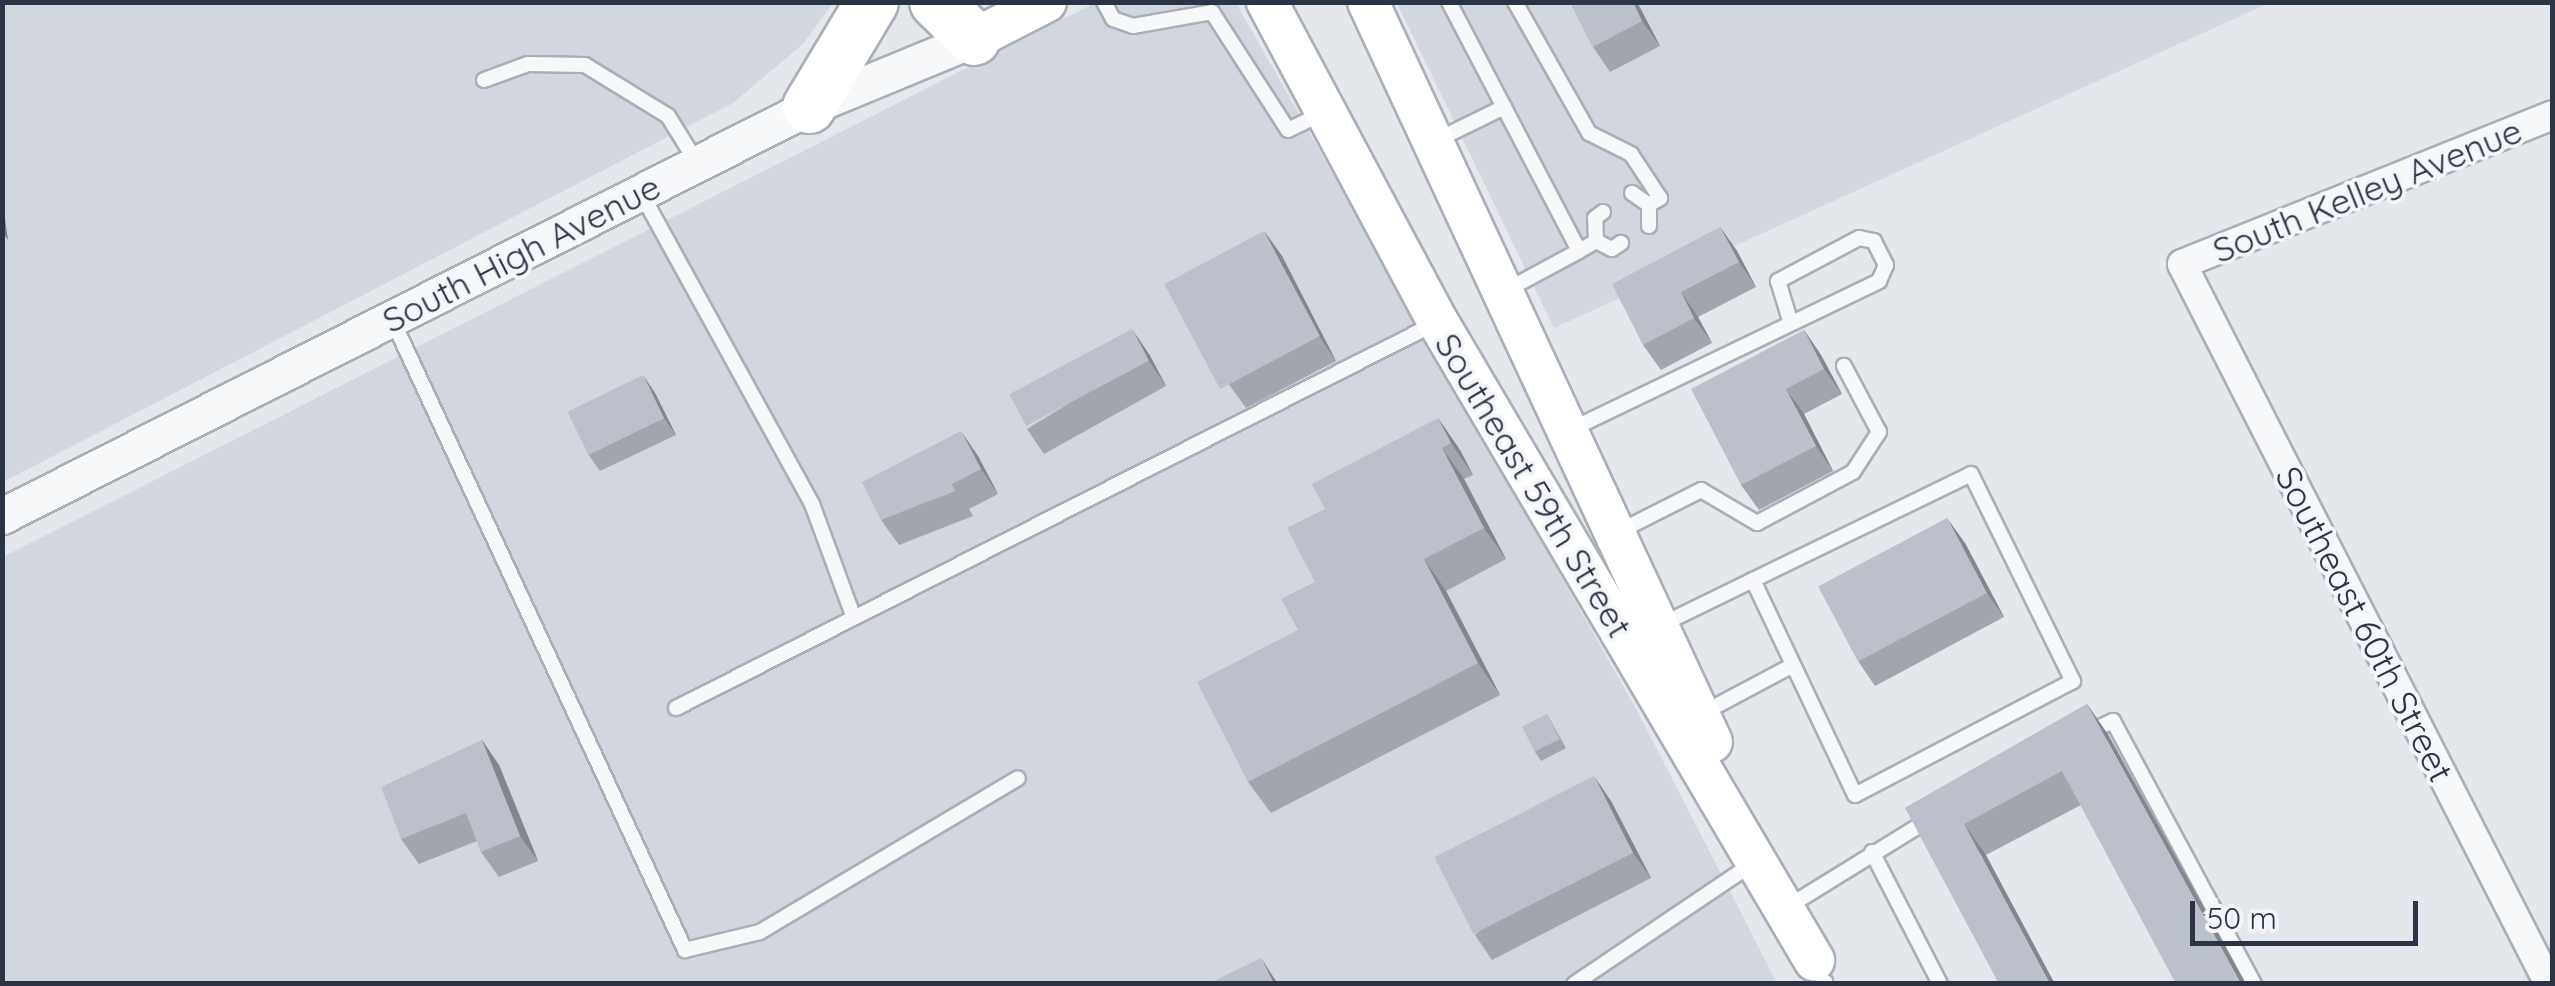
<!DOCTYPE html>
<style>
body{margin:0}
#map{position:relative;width:2555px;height:986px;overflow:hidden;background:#e4e7ec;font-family:Quicksand,sans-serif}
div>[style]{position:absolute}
.built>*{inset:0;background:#d2d6de}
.roads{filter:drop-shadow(2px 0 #a9aeb7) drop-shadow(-2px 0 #a9aeb7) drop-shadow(0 2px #a9aeb7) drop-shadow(0 -2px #a9aeb7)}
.service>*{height:14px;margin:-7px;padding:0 7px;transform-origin:7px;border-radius:7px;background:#f7f8fa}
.minor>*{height:28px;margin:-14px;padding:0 14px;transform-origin:14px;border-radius:14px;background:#f7f8fa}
.tertiary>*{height:35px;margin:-17.5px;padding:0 17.5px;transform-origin:17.5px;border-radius:17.5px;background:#f7f8fa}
.secondary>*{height:40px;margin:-20px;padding:0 20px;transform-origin:20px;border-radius:20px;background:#fff}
.motorway>*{height:52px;margin:-26px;padding:0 26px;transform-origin:26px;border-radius:26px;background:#fff}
.wall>*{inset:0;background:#a1a5ae}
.shaded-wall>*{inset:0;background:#83868d}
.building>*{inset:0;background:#bbc0ca;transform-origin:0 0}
span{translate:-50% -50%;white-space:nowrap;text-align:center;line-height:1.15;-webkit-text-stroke:8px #f4f6f9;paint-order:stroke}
.street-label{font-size:35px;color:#2b3445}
.frame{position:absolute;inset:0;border:5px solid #2b3445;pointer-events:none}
.scale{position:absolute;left:2190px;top:901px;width:228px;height:45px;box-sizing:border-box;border:5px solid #2b3445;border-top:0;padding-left:12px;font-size:30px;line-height:35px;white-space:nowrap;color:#2b3445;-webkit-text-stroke:8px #f4f6f9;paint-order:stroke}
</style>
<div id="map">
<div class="built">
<div style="clip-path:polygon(1097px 2px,1236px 3px,1639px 714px,1777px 983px,3px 984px,3px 557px)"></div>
<div style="clip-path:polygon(3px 3px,833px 3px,803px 44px,733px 103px,3px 482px)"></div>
<div style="clip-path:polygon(1397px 3px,2269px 3px,1554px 328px)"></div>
</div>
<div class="roads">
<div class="service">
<div style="left:1104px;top:2px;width:19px;rotate:62deg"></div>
<div style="left:1113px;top:19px;width:21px;rotate:19deg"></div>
<div style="left:1133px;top:26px;width:80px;rotate:-10deg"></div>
<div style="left:1212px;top:12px;width:140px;rotate:57.2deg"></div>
<div style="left:1288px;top:130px;width:41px;rotate:-25.9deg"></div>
<div style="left:1449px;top:2px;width:281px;rotate:62.4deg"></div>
<div style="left:1579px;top:251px;width:84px;rotate:151.6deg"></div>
<div style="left:1515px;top:2px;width:150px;rotate:60.5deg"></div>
<div style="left:1589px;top:133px;width:47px;rotate:26.6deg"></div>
<div style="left:1631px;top:154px;width:53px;rotate:56.6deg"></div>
<div style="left:1660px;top:198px;width:13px;rotate:148deg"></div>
<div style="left:484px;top:80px;width:47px;rotate:-20deg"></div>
<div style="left:528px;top:64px;width:57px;rotate:1deg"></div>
<div style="left:585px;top:65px;width:97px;rotate:31.6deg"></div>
<div style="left:668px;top:116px;width:55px;rotate:58.3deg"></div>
<div style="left:1437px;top:140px;width:75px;rotate:-26.2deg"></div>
<div style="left:641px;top:193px;width:355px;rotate:61.2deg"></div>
<div style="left:812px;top:504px;width:121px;rotate:69.8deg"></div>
<div style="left:1632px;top:193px;width:21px;rotate:35deg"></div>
<div style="left:1649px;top:205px;width:21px;rotate:90deg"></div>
<div style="left:1596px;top:241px;width:23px;rotate:-92deg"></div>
<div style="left:1595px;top:218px;width:10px;rotate:-37deg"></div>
<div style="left:1579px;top:251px;width:20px;rotate:-30deg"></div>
<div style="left:1596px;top:241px;width:18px;rotate:27deg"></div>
<div style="left:1612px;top:249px;width:11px;rotate:-34deg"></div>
<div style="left:392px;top:319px;width:696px;rotate:65.09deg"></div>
<div style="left:685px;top:950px;width:77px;rotate:-13.5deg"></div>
<div style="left:760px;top:932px;width:300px;rotate:-30.8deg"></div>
<div style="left:1572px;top:429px;width:341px;rotate:-25.7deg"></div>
<div style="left:1879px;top:281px;width:17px;rotate:-66deg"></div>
<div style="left:1886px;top:265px;width:27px;rotate:-117deg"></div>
<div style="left:1874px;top:241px;width:15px;rotate:-169deg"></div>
<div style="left:1859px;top:238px;width:92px;rotate:152deg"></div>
<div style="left:1778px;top:281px;width:38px;rotate:73deg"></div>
<div style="left:1620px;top:531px;width:91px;rotate:-26.8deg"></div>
<div style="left:1701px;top:490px;width:65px;rotate:30.5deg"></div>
<div style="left:1757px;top:523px;width:109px;rotate:-28deg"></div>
<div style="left:1853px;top:472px;width:48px;rotate:-57deg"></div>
<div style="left:1879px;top:432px;width:75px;rotate:-117.9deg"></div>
<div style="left:1663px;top:624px;width:100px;rotate:-26.1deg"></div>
<div style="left:1753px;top:580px;width:242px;rotate:-25.9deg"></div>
<div style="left:1971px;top:474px;width:231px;rotate:63.8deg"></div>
<div style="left:2073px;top:681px;width:246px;rotate:152.4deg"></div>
<div style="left:1855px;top:795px;width:238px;rotate:-115.4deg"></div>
<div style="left:676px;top:708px;width:850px;rotate:-26.87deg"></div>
<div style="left:1701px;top:714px;width:104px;rotate:-28deg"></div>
<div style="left:2085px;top:734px;width:31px;rotate:-25deg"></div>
<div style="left:2113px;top:721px;width:298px;rotate:61.8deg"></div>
<div style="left:1872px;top:852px;width:148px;rotate:62.7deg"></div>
<div style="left:1789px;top:906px;width:166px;rotate:-31.7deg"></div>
<div style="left:1574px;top:984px;width:218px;rotate:-34deg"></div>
<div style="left:1822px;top:984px;width:4px;rotate:-34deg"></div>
</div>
<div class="minor">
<div style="left:2549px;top:984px;width:808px;rotate:-117.01deg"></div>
<div style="left:2182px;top:264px;width:399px;rotate:-21.9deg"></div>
</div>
<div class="tertiary">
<div style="left:2px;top:516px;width:905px;rotate:-26.88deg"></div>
<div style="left:809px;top:107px;width:178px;rotate:-22.4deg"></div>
</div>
<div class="secondary">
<div style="left:1267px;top:2px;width:363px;rotate:61.9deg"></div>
<div style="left:1438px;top:322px;width:741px;rotate:59.49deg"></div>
<div style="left:1368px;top:2px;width:816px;rotate:65.07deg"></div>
<div style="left:974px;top:39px;width:81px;rotate:-27.2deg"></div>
</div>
<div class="motorway">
<div style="left:936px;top:2px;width:53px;rotate:44.2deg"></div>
<div style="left:809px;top:107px;width:122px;rotate:-59deg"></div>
</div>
</div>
<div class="wall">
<div style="clip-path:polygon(1570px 2px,1637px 2px,1660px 46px,1610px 72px,1593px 47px)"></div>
<div style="clip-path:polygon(1720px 227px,1737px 251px,1756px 287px,1698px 317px,1712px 343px,1661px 370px,1643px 345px)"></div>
<div style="clip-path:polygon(1264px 231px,1282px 256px,1336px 361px,1246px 408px,1228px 383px)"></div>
<div style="clip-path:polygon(1804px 330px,1821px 355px,1842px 394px,1804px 414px,1833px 471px,1759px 510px,1741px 485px)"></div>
<div style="clip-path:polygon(1149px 354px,1166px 386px,1044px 454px,1027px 429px)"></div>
<div style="clip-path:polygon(655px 393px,676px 435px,600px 471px,588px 454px)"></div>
<div style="clip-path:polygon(1438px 418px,1460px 450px,1473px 475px,1464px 479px,1506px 559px,1446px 591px,1500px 695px,1271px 813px,1248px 782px,1315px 582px,1325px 509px)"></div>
<div style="clip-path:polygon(978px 456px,998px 494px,969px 509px,973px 516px,899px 545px,881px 520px)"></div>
<div style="clip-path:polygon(1965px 543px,2004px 617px,1875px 686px,1858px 661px)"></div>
<div style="clip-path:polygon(2087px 704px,2109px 736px,2081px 805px,1986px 855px,1905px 808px)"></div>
<div style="clip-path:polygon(1547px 714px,1566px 748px,1541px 761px,1535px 752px)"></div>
<div style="clip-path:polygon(482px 740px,499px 765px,538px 861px,499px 877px,481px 852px,477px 841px,419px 864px,401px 839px)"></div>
<div style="clip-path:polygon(1611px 801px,1651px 878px,1492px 960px,1475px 935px)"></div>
</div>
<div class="shaded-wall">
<div style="clip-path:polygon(1633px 2px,1637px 2px,1660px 46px,1642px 21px)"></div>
<div style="clip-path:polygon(2px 196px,8px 240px,2px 232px)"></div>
<div style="clip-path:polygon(1720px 227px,1737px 251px,1756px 287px,1739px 262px)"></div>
<div style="clip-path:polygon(1264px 231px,1282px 256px,1336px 361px,1319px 336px)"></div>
<div style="clip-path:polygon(1681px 292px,1698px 317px,1712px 343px,1694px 318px)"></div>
<div style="clip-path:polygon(1132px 329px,1149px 354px,1166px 386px,1149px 361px)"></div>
<div style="clip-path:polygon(1804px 330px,1821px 355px,1842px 394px,1824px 369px)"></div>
<div style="clip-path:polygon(643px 375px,655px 393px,676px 435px,664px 418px)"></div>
<div style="clip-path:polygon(1786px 389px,1804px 414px,1833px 471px,1816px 446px)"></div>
<div style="clip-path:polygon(1438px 418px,1460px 450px,1473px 475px,1451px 443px)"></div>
<div style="clip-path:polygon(961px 431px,978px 456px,998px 494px,981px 469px)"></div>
<div style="clip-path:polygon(1442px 448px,1464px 479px,1506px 559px,1484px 528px)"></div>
<div style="clip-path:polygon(1947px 518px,1965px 543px,2004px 617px,1987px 593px)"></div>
<div style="clip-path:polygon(1424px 559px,1446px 591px,1500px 695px,1478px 663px)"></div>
<div style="clip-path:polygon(2087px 704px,2109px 736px,2246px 984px,2241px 984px)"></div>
<div style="clip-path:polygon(482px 740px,499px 765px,538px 861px,520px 836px)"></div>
<div style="clip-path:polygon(1594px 776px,1611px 801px,1651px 878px,1633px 853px)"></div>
<div style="clip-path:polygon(1964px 824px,1986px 855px,2055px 984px,2050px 984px)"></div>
<div style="clip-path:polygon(1261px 958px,1278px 984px,1274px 984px)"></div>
</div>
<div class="building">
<div style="clip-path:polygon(1570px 2px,1633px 2px,1642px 21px,1593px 47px)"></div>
<div style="clip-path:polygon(1720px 227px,1739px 262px,1681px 292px,1694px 318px,1643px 345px,1612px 284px)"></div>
<div style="left:1264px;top:231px;width:119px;height:113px;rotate:62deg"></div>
<div style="left:1132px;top:329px;width:36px;height:139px;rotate:62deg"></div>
<div style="clip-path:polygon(1804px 330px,1824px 369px,1786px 389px,1816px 446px,1741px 485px,1691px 389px)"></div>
<div style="left:643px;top:375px;width:48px;height:84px;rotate:64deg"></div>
<div style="clip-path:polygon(1438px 418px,1451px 443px,1442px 448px,1484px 528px,1424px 559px,1478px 663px,1248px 782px,1197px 682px,1298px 630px,1281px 599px,1315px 582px,1287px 528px,1325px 509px,1312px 484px)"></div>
<div style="clip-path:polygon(961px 431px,981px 469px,952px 484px,955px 491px,881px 520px,862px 482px)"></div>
<div style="left:1947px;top:518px;width:85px;height:146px;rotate:62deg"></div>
<div style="clip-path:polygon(2087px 704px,2241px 984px,2176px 984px,2062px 771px,1964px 824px,2050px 984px,1999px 984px,1905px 808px)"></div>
<div style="left:1547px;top:714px;width:28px;height:28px;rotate:63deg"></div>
<div style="clip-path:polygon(482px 740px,520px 836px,481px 852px,466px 813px,401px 839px,381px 787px)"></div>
<div style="left:1594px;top:776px;width:86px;height:179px;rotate:63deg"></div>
<div style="clip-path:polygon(1261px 958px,1274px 984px,1208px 984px)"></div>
</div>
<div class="street-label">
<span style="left:2367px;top:190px;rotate:-22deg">South Kelley Avenue</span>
<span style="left:521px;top:253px;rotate:-27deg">South High Avenue</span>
<span style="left:1534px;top:485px;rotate:59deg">Southeast 59th Street</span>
<span style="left:2365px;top:624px;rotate:63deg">Southeast 60th Street</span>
</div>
<div class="frame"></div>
<div class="scale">50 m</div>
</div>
